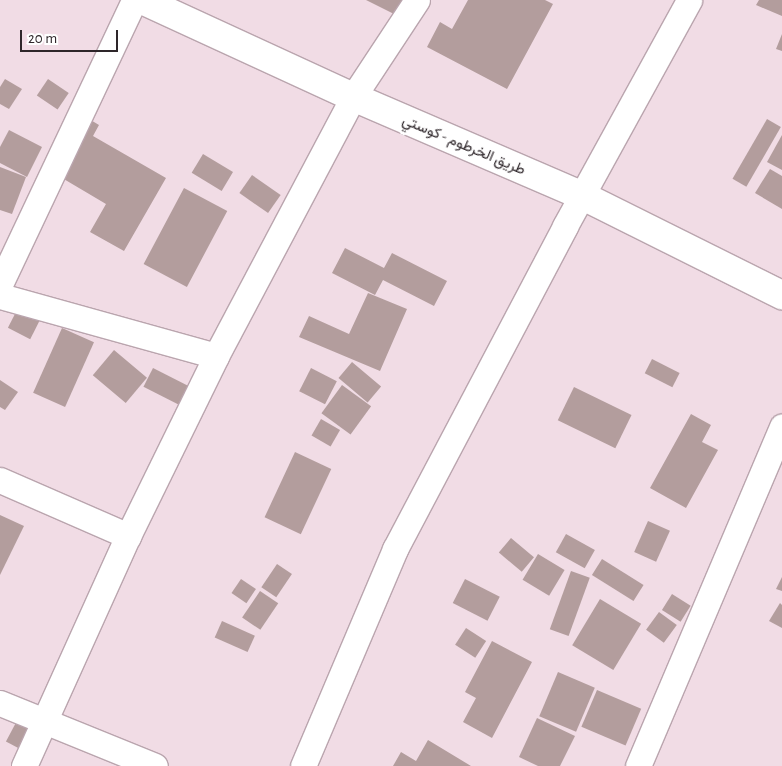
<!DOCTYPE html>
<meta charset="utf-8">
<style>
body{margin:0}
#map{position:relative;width:782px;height:766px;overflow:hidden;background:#f1dce5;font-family:"Alegreya Sans",Vazirmatn,sans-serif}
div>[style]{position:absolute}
.building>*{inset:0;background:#b39d9d;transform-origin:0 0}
.roads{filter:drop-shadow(1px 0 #baa5ae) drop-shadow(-1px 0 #baa5ae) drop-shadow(0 1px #baa5ae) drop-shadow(0 -1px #baa5ae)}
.street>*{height:25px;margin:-12.5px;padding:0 12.5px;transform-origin:12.5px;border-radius:12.5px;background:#fff}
.highway>*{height:28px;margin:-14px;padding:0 14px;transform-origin:14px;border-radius:14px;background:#fff}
span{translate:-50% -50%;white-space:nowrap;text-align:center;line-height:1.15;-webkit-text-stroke:5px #fff;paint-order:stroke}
.street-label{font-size:15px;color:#2e262a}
.scale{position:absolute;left:20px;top:30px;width:98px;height:22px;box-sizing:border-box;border:2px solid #2e262a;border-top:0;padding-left:6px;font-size:15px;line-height:18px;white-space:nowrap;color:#2e262a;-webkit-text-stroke:4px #fff;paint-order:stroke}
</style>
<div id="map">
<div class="building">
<div style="clip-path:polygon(366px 0,411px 0,402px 18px)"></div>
<div style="clip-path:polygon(468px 0,545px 0,553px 4px,507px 89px,427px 47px,440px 22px,452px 29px)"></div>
<div style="clip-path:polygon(759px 0,782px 0,782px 16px,756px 5px)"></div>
<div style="clip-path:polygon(782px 34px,782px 51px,776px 49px)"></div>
<div style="clip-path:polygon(5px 79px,22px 89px,9px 109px,0 104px,0 87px)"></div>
<div style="left:48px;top:79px;width:25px;height:20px;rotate:34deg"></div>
<div style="clip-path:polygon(89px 119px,99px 125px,93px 136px,166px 178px,124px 251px,90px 232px,106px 204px,57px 175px)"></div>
<div style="left:767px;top:119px;width:16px;height:69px;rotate:30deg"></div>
<div style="clip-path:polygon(9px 130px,42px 147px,27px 177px,0 163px,0 147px)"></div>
<div style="clip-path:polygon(782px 135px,782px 170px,767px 162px)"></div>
<div style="left:203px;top:154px;width:35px;height:22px;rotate:31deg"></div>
<div style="clip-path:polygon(0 167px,26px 177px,12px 214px,0 210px)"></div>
<div style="clip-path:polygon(770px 169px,782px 176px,782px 209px,755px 193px)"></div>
<div style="left:252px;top:175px;width:35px;height:22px;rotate:35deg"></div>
<div style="left:184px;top:188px;width:49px;height:86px;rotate:28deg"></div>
<div style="clip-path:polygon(345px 248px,384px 268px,392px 253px,447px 281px,434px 306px,383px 280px,375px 295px,332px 273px)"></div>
<div style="clip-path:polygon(368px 293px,407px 309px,380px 371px,299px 337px,309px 316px,349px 334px)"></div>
<div style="left:17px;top:310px;width:25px;height:20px;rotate:27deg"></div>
<div style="left:62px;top:328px;width:35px;height:71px;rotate:24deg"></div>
<div style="left:114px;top:350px;width:43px;height:33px;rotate:40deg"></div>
<div style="left:652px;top:359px;width:31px;height:16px;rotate:27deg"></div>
<div style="left:352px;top:362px;width:38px;height:21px;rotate:40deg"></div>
<div style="left:153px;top:368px;width:42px;height:21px;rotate:27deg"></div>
<div style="left:311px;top:368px;width:29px;height:26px;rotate:27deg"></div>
<div style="clip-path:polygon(0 380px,18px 392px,5px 410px,0 407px)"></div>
<div style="left:342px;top:385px;width:36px;height:35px;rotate:36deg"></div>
<div style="left:574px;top:387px;width:64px;height:37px;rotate:26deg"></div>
<div style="clip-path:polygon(691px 414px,711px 425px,702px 442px,718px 450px,686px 508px,650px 488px)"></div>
<div style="left:321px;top:419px;width:22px;height:19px;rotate:30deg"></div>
<div style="left:295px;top:452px;width:40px;height:72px;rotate:25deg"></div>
<div style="clip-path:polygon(0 515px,24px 526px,0 575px)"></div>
<div style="left:648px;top:521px;width:24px;height:34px;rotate:24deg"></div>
<div style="left:566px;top:534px;width:33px;height:21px;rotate:29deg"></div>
<div style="left:511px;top:538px;width:30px;height:19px;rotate:40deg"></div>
<div style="left:538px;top:554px;width:31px;height:30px;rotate:31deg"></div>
<div style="left:602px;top:559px;width:49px;height:19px;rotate:32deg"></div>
<div style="left:277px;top:564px;width:18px;height:28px;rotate:34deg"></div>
<div style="left:571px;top:571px;width:20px;height:62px;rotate:20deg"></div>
<div style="clip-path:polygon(782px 577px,782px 591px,776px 589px)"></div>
<div style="left:241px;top:579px;width:18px;height:17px;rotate:34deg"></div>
<div style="left:465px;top:579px;width:39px;height:27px;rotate:27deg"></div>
<div style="left:260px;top:591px;width:22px;height:32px;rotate:34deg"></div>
<div style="left:672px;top:594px;width:22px;height:19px;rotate:32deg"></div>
<div style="left:600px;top:599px;width:48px;height:54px;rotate:31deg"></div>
<div style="clip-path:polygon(780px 603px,782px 605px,782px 628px,769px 621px)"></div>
<div style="left:659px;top:612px;width:22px;height:22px;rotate:36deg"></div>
<div style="left:222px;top:621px;width:36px;height:18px;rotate:24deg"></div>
<div style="left:466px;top:628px;width:24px;height:20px;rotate:33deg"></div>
<div style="clip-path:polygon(492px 641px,532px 662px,492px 738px,463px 722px,476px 698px,465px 692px)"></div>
<div style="left:558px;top:672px;width:40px;height:48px;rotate:23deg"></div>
<div style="left:597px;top:690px;width:48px;height:40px;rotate:23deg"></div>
<div style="left:28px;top:700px;width:38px;height:47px;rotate:28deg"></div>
<div style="clip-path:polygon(537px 718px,575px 736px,560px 766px,538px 766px,519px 757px)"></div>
<div style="clip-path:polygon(428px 740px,471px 766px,393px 766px,401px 752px,416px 761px)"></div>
</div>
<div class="roads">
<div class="street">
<div style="left:0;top:284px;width:314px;rotate:-64.7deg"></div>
<div style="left:0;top:296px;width:224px;rotate:15.5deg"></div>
<div style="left:0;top:480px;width:140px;rotate:23.6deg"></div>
<div style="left:0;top:703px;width:167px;rotate:22.1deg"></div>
<div style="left:24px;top:766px;width:252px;rotate:-65.7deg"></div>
<div style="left:128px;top:536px;width:200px;rotate:-63.9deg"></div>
<div style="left:216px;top:356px;width:293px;rotate:-62.1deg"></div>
<div style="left:353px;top:97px;width:116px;rotate:-56.6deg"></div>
<div style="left:303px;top:766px;width:236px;rotate:-67deg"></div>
<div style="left:395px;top:549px;width:365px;rotate:-62.2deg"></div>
<div style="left:565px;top:226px;width:258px;rotate:-61.2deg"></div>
<div style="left:638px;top:766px;width:369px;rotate:-67deg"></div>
</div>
<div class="highway">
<div style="left:142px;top:0;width:232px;rotate:24.7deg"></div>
<div style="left:353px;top:97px;width:248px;rotate:23.3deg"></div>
<div style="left:581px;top:195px;width:225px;rotate:26.5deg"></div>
</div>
</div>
<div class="street-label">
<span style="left:464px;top:145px;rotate:23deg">طريق الخرطوم - كوستي</span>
</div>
<div class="scale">20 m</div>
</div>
